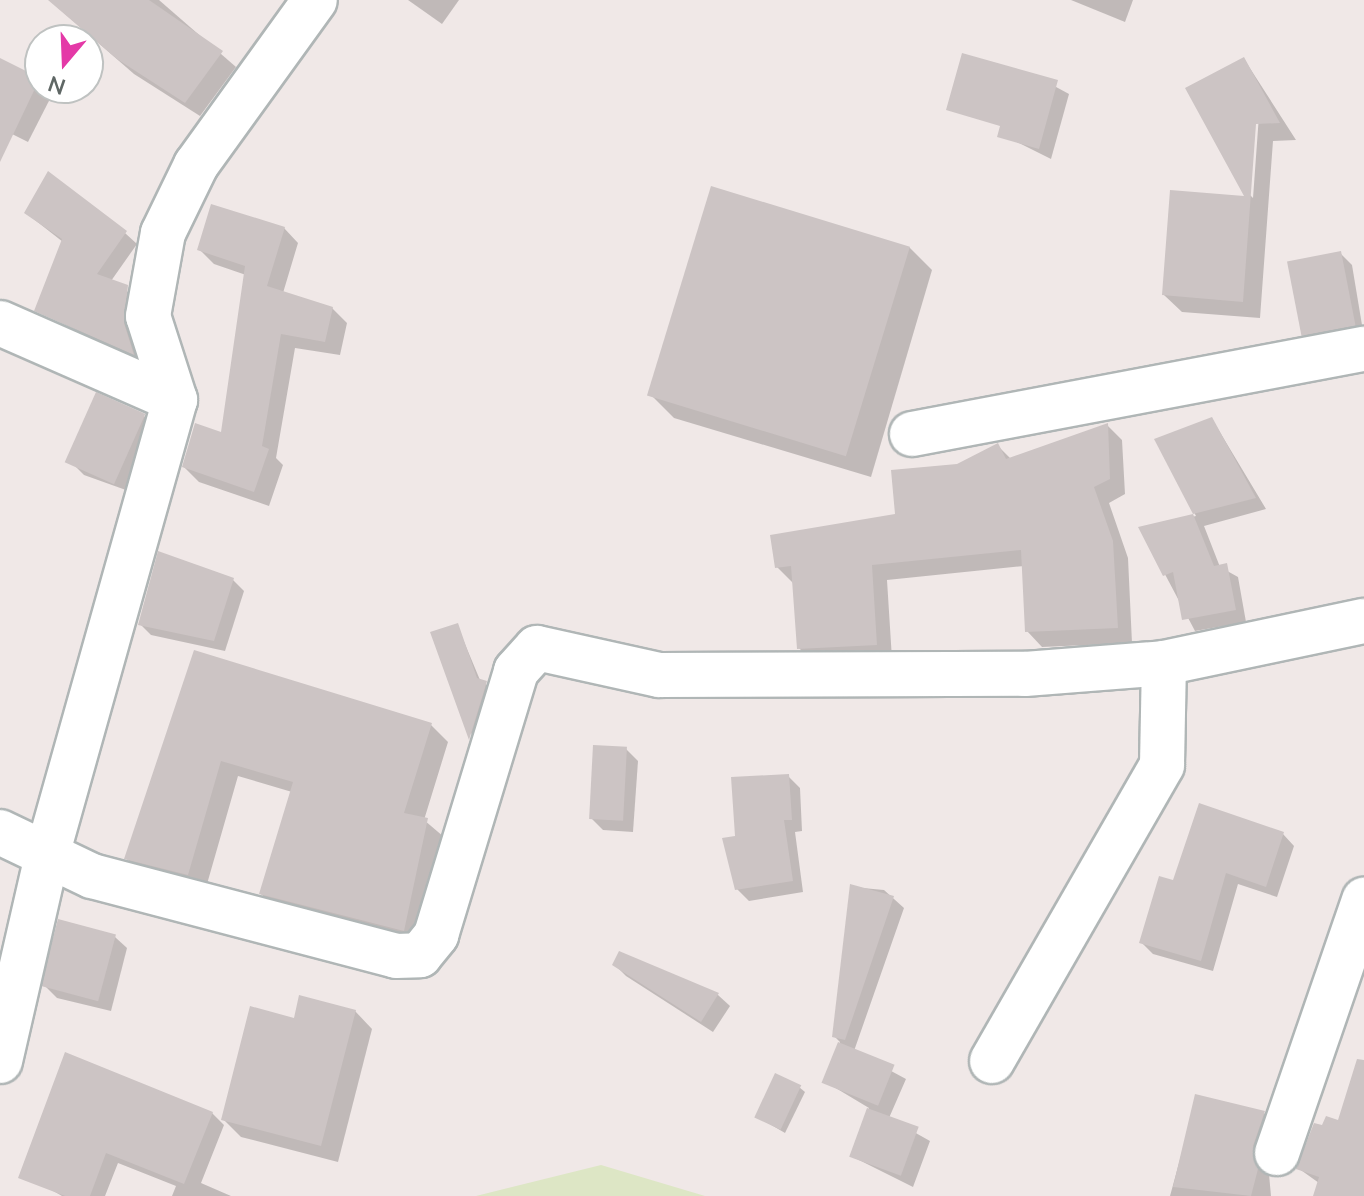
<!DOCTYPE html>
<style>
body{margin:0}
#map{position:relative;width:1364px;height:1196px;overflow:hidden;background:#f0e8e7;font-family:"Nunito Sans",sans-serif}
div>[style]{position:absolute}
.green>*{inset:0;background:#dde6c5}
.shadow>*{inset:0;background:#0003}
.building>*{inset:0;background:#ccc4c4;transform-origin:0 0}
.roads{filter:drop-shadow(2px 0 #b0b6b6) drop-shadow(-2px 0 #b0b6b6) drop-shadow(0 2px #b0b6b6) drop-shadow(0 -2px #b0b6b6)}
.minor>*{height:44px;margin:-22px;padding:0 22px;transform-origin:22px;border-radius:22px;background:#fff}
span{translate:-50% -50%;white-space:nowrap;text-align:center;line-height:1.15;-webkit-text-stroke:6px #fff;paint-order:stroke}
.north{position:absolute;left:24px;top:24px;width:80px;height:80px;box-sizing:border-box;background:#fff;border:2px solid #bfc2c1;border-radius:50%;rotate:199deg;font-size:22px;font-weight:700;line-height:32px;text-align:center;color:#5f6765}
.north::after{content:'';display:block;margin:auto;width:28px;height:36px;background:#e439a7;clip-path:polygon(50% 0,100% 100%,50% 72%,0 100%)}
</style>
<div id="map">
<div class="green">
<div style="clip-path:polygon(601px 1165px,705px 1196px,476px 1196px)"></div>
</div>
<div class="shadow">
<div style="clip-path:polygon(49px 0,159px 0,236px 67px,200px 116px,134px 74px)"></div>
<div style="clip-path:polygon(408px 0,459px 0,442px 24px)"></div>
<div style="clip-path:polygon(1071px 0,1133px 0,1125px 22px)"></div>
<div style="clip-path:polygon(evenodd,1244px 59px,1296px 140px,1273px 141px,1260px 318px,1182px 312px,1164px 295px,1247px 198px,1244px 59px,1255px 114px,1259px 115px,1253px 198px,1249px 194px,1255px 114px)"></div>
<div style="clip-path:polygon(0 60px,53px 93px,28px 142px,0 128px)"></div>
<div style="clip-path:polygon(1034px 75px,1069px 94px,1051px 159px,1011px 139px)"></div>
<div style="clip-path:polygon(26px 213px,125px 233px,137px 244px,111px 281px,139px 299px,144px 364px,36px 310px,63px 242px)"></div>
<div style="clip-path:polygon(284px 228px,298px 243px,283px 293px,332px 308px,347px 323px,340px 355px,295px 348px,276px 458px,283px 465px,269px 506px,199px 482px,184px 467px,222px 435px,246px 275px,214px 264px,200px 250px)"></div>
<div style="clip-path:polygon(909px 247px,932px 270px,871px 477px,674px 418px,651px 395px)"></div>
<div style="clip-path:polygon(1340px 253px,1352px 265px,1364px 337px,1315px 346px,1303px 334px)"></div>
<div style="clip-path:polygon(144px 416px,156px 428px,137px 494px,84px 475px,72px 463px)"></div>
<div style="clip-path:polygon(1212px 419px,1266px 509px,1204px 526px,1220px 567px,1238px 577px,1246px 622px,1195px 631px,1141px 529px,1196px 516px,1157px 440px)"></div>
<div style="clip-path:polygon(1107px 425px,1122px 440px,1125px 494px,1109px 503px,1128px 558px,1132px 643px,1042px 647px,1027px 631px,1024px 566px,887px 580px,892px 659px,814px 664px,799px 648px,793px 583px,777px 567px,898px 515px,957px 466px,998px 446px,1011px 459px)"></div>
<div style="clip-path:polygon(233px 580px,244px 591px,225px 651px,151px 635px,140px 624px)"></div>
<div style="clip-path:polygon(457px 625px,480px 680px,491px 688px,475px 743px,433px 633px)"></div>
<div style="clip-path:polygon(195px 652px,431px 725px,448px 742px,424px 820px,444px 837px,420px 946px,278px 911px,261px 894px,292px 792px,238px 776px,205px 891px,143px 875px,126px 858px)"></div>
<div style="clip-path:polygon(626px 749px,638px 761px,633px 832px,603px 830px,591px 818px)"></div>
<div style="clip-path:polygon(788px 776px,800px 788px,802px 831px,795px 832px,803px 892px,749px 901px,737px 889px,737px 838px)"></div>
<div style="clip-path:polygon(1283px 834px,1294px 846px,1277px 897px,1238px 884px,1213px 971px,1153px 954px,1141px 942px,1175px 883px)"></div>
<div style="clip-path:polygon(852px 887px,884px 890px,904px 908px,854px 1051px,906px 1079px,889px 1118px,930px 1141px,913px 1187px,851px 1156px,869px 1108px,829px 1084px,840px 1042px,834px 1036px)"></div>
<div style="clip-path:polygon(115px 937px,127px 948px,111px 1011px,57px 998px,45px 986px)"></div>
<div style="clip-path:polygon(619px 954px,718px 995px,730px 1006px,713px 1032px,626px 976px,614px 964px)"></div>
<div style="clip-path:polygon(355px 1011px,372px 1029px,338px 1162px,241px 1137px,223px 1119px,295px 1020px)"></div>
<div style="clip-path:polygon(1364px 1062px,1364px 1196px,1315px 1196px,1319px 1183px,1298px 1168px,1324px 1128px,1340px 1123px)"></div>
<div style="clip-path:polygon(799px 1087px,805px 1092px,785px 1133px,756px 1116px)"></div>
<div style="clip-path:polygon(1197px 1097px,1264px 1113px,1280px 1129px,1268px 1163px,1271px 1196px,1170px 1196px)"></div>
<div style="clip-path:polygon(212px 1113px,224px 1125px,201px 1183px,231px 1196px,172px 1196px,176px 1186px,118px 1163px,105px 1196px,62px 1196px,22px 1173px)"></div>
</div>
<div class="building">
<div style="clip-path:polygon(48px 0,149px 0,223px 51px,185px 103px,117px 59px)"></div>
<div style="clip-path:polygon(962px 53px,1058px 80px,1039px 149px,997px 137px,1000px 126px,946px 110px)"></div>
<div style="clip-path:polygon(1244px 57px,1280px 123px,1256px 124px,1243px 302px,1162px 295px,1170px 190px,1244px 196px,1185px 88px)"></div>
<div style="clip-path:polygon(0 58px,40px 78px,0 162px)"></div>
<div style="clip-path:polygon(48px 171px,127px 231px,97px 274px,128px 285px,124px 323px,134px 355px,34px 311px,62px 239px,24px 213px)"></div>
<div style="left:711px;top:186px;width:208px;height:219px;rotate:17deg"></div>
<div style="clip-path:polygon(211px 204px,285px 227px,267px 286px,333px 307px,325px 342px,281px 334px,262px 446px,269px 449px,254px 492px,182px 467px,195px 423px,221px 432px,245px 266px,197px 250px)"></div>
<div style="left:1341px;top:251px;width:76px;height:55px;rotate:79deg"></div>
<div style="left:96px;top:392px;width:54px;height:77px;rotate:24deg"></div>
<div style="clip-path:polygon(1212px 417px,1256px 498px,1193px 514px,1154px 439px)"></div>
<div style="clip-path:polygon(1108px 423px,1110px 479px,1094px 487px,1113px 541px,1118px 628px,1025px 632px,1021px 550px,872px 565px,877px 645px,797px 649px,791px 566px,775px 568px,770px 535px,895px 514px,891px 470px,957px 464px,998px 443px,1006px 459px)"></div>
<div style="clip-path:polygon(1193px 514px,1214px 566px,1227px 563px,1236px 610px,1182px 620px,1173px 572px,1163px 576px,1138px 527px)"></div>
<div style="clip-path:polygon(158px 551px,234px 578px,214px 641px,138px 625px)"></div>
<div style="clip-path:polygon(458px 623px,477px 678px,487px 681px,469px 740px,430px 632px)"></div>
<div style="clip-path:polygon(194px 650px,432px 723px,404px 813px,428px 818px,404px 931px,259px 894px,293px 782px,221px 761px,188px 875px,124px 859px)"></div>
<div style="left:593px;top:745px;width:34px;height:74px;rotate:3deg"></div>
<div style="clip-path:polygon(789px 774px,792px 820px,784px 820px,793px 881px,735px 890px,722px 838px,735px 836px,731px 777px)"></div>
<div style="clip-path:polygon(1199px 803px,1284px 832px,1266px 887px,1226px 873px,1201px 961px,1139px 943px,1159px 876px,1173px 880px)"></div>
<div style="clip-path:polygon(850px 884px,894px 896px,845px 1040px,832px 1037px)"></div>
<div style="left:58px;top:919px;width:60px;height:69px;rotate:15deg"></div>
<div style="clip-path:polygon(619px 951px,719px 993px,701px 1022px,612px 965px)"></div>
<div style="clip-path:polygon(299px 995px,356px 1010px,321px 1146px,221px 1120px,250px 1006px,294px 1018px)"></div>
<div style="left:838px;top:1042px;width:61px;height:44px;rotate:22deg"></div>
<div style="clip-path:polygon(65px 1052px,213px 1112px,184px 1184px,106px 1153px,90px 1196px,65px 1196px,18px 1178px)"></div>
<div style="clip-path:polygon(1357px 1059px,1364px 1060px,1364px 1196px,1313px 1196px,1319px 1177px,1296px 1169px,1314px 1123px,1322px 1125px,1326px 1116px,1338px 1120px)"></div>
<div style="left:775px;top:1073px;width:29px;height:49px;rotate:25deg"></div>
<div style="clip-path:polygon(1195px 1094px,1265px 1111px,1253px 1146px,1258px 1169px,1251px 1196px,1173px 1187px)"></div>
<div style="left:867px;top:1108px;width:55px;height:52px;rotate:20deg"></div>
</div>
<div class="roads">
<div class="minor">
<div style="left:0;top:323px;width:191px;rotate:23.7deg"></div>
<div style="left:912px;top:434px;width:460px;rotate:-10.7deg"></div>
<div style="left:0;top:832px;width:102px;rotate:25.6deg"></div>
<div style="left:92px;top:876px;width:314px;rotate:14.7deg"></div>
<div style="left:396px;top:956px;width:24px;rotate:-2deg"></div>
<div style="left:420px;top:955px;width:26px;rotate:-51deg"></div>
<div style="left:436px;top:935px;width:276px;rotate:-73.1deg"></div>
<div style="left:516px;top:671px;width:31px;rotate:-48deg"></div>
<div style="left:537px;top:648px;width:125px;rotate:12.5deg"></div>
<div style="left:659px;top:675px;width:366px;rotate:-0.2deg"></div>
<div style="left:1025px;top:674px;width:139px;rotate:-4.5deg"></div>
<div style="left:1164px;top:663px;width:204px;rotate:-11.9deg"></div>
<div style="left:0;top:1061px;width:211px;rotate:-77.1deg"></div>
<div style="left:47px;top:855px;width:473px;rotate:-74.3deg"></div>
<div style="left:175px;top:400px;width:88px;rotate:-107.8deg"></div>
<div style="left:148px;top:316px;width:84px;rotate:-79.8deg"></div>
<div style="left:163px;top:233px;width:76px;rotate:-64.1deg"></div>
<div style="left:196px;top:165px;width:203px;rotate:-54.2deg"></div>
<div style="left:992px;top:1061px;width:341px;rotate:-60.1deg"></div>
<div style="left:1162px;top:765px;width:102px;rotate:-88.9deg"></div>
<div style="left:1277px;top:1153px;width:268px;rotate:-71deg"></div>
</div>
</div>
<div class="north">N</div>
</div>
